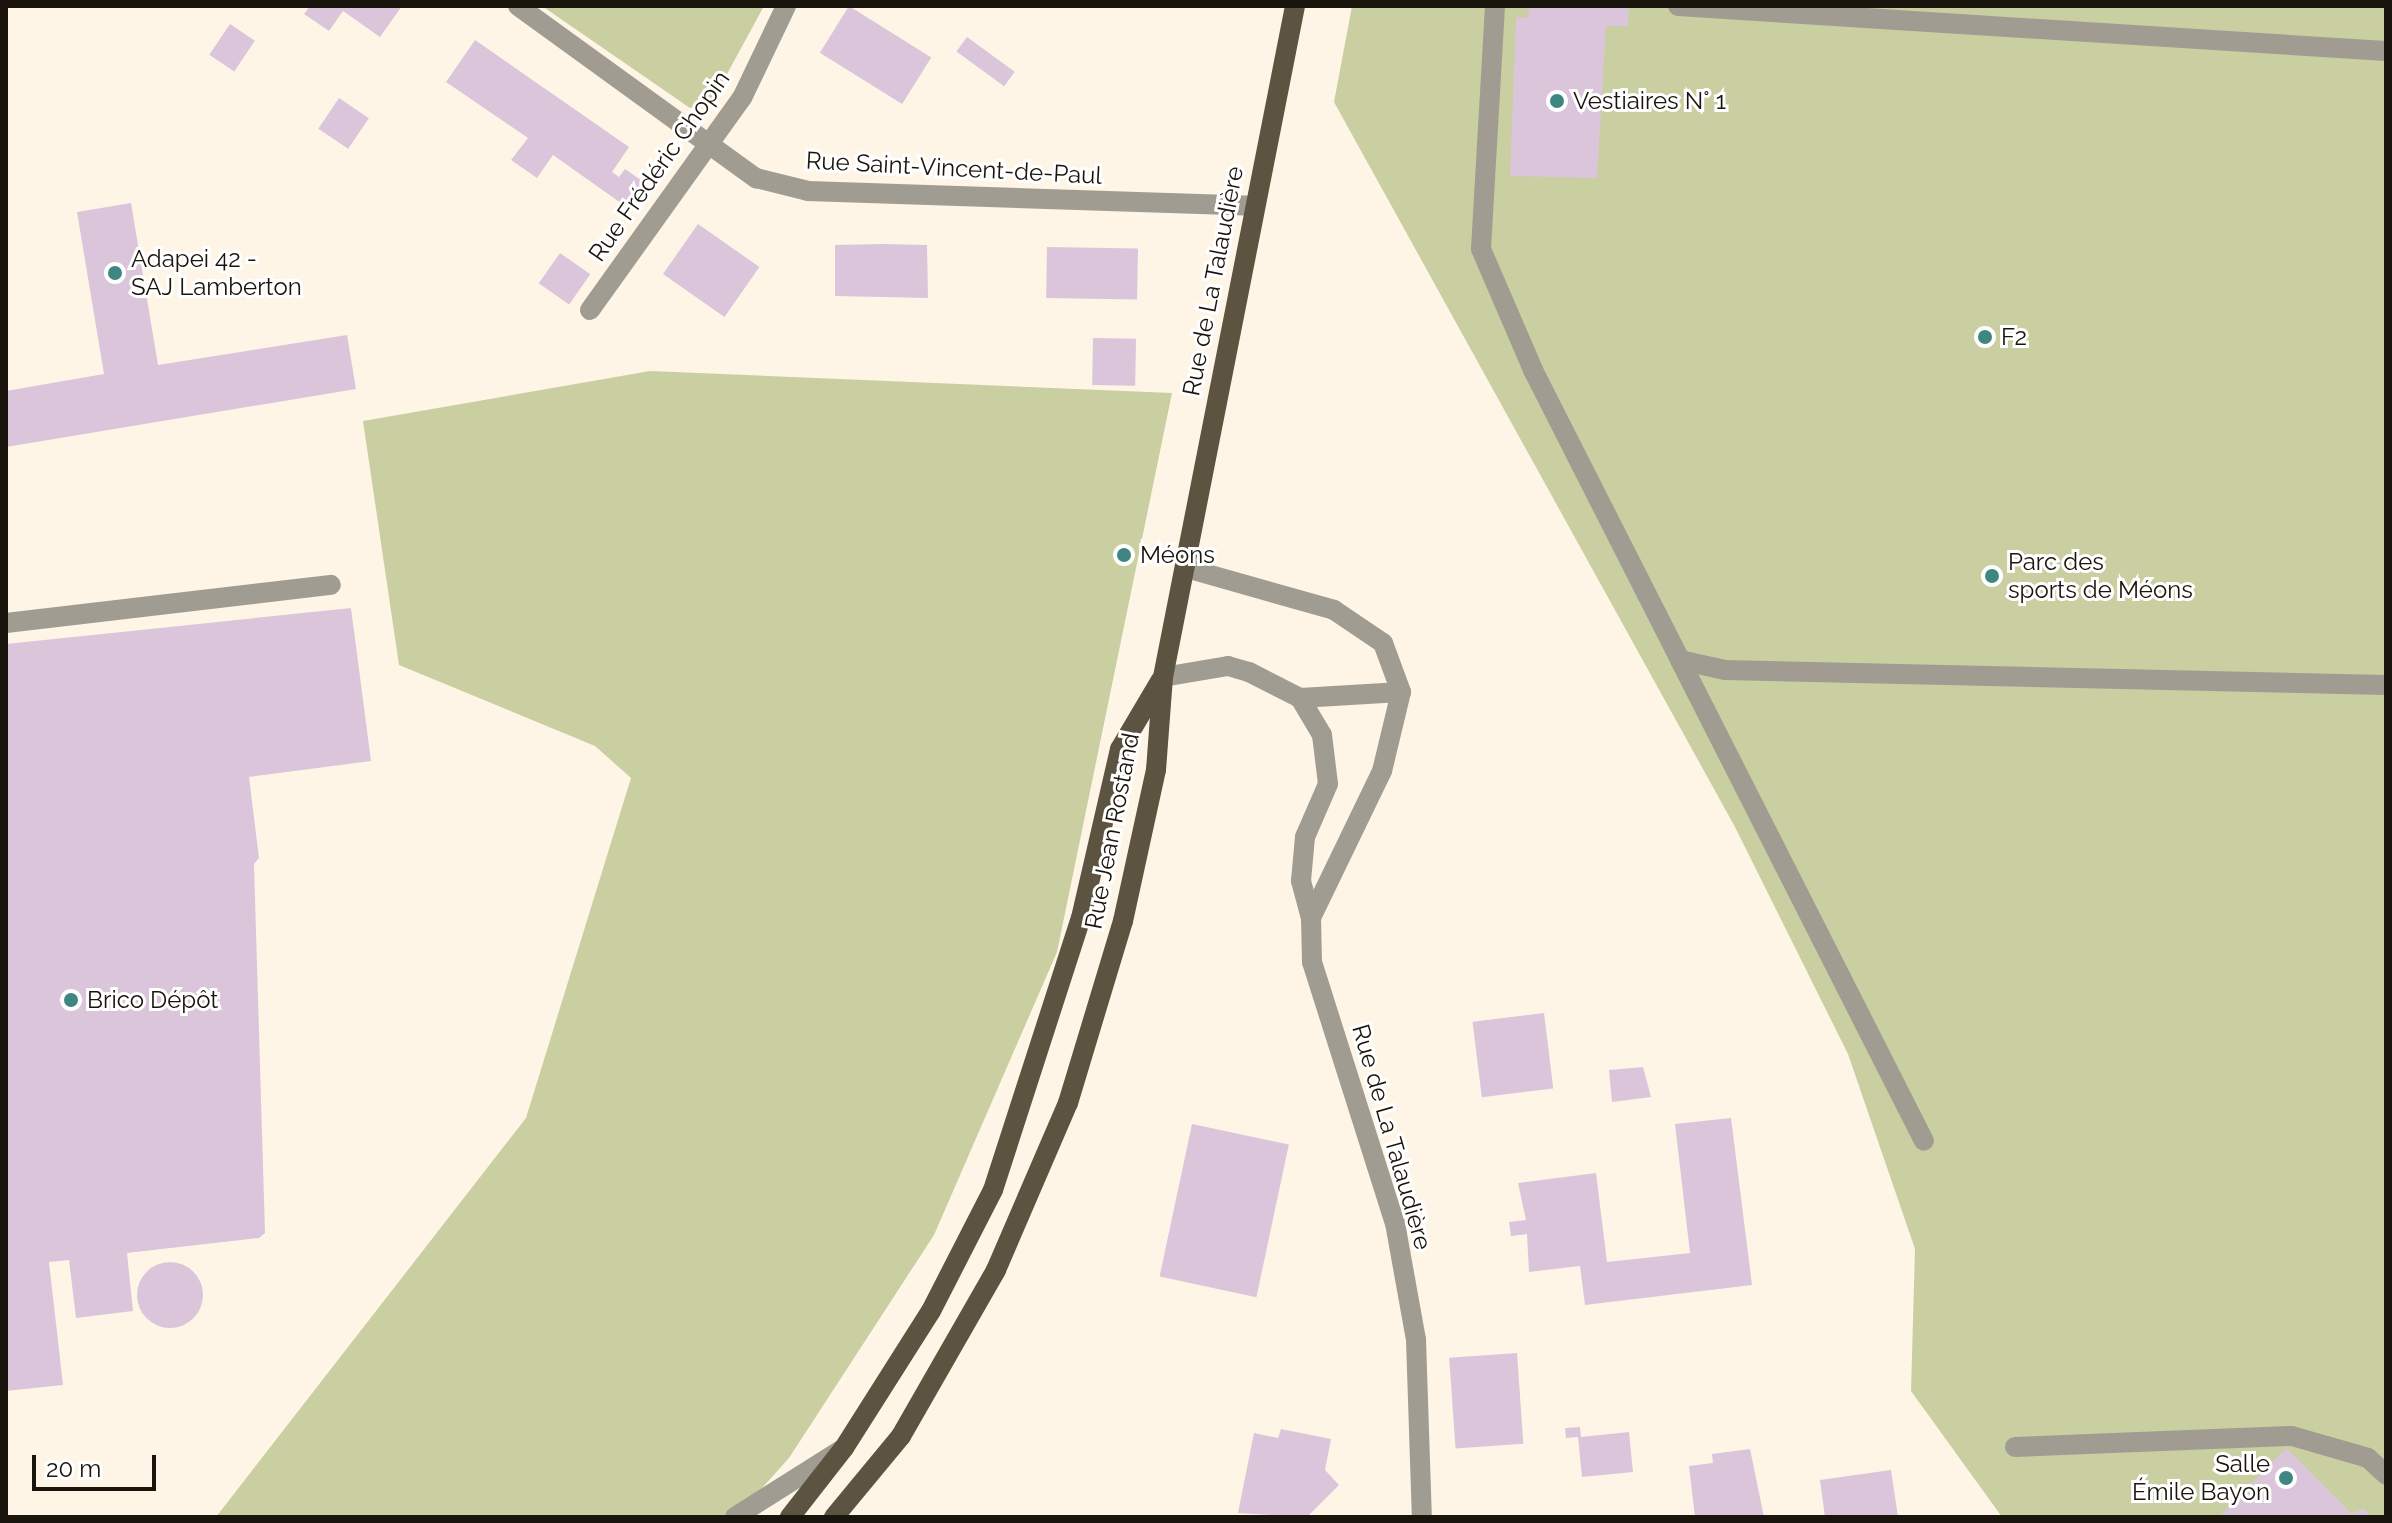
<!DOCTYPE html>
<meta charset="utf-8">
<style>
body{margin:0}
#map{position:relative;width:2392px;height:1523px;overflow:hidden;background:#fef5e6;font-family:Raleway,sans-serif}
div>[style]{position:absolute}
.green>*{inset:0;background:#c9cfa1}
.building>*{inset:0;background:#dbc5db;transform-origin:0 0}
.round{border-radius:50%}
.minor>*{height:20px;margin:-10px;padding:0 10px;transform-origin:10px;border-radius:10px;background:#a19c91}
.major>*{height:20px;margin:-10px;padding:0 10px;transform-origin:10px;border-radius:10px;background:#5c5440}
.dots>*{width:22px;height:22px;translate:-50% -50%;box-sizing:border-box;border:4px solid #fff;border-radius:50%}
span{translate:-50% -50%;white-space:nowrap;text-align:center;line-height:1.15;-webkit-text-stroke:6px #fff;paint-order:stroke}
.poi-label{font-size:24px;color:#1a150c}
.left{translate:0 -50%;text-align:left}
.right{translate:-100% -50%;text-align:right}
.street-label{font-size:24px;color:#1a150c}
.frame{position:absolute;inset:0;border:8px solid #1a150c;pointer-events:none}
.scale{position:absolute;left:32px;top:1455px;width:124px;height:36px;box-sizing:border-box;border:4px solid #1a150c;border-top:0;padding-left:10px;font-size:24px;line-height:28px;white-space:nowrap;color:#1a150c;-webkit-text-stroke:6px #fff;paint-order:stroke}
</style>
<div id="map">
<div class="green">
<div style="clip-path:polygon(542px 6px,764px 6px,714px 98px,690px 108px)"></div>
<div style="clip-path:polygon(1352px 6px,2386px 6px,2386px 1517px,2002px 1517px,1911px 1391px,1915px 1249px,1848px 1054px,1735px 827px,1334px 102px)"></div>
<div style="clip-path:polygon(650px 371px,1172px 393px,1057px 952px,934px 1235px,789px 1458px,736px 1517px,216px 1517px,526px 1118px,631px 778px,595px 746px,399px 665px,363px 421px)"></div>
</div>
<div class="building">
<div style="clip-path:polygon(310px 6px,402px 6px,380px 37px,343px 11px,329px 31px,304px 14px)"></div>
<div style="left:849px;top:6px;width:97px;height:55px;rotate:32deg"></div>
<div style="clip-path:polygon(1529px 6px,1629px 6px,1628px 26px,1606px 26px,1597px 178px,1510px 176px,1516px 17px,1528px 18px)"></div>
<div style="left:230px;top:24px;width:30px;height:37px;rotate:34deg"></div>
<div style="left:967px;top:37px;width:59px;height:18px;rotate:36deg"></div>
<div style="clip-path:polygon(475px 40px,629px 147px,612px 172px,619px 177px,625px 169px,645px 183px,628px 208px,553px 155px,537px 178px,511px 160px,528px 138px,446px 82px)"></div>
<div style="left:339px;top:98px;width:36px;height:37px;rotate:34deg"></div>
<div style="clip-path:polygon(131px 203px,158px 365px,347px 335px,356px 389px,6px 447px,6px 391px,104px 374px,77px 212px)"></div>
<div style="left:698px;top:224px;width:75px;height:61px;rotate:35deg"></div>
<div style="clip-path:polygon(883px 244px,927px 245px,928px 298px,835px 296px,835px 245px)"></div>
<div style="left:1047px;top:247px;width:91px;height:51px;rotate:1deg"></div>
<div style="left:560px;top:253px;width:37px;height:37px;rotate:35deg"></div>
<div style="left:1093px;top:338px;width:43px;height:47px;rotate:1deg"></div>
<div style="clip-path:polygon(351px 608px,371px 761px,249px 777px,259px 858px,254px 864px,265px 1233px,259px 1238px,127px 1253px,133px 1311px,76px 1318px,69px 1260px,49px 1262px,63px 1385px,6px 1391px,6px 644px)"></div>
<div style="left:1544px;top:1013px;width:76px;height:72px;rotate:83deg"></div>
<div style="clip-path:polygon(1643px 1067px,1651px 1097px,1612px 1102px,1609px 1070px)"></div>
<div style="clip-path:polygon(1731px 1118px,1752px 1285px,1585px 1305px,1580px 1266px,1529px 1272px,1527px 1234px,1511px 1236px,1509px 1222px,1526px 1220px,1518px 1183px,1596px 1173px,1607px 1262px,1690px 1253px,1675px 1124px)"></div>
<div style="left:1192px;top:1124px;width:99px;height:156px;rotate:12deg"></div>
<div class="round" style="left:137px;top:1262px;width:66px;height:66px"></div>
<div style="left:1517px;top:1353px;width:91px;height:68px;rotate:86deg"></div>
<div style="clip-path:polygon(1580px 1427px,1581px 1437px,1629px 1432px,1633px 1472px,1582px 1477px,1578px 1437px,1566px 1438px,1565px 1428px)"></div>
<div style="clip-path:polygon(1281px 1429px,1331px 1439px,1325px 1470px,1339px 1485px,1307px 1517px,1238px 1513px,1254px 1433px,1278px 1438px)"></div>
<div style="clip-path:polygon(2286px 1448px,2351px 1513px,2364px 1509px,2372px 1517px,2219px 1517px)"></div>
<div style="clip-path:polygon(1750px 1449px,1764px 1517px,1695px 1517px,1689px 1466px,1713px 1463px,1712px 1454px)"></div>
<div style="clip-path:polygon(1891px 1470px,1898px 1517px,1825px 1517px,1820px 1480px)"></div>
</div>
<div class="minor">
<div style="left:518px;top:6px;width:294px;rotate:35.9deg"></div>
<div style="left:756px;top:178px;width:54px;rotate:14deg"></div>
<div style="left:808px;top:191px;width:445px;rotate:1.9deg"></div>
<div style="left:1495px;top:6px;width:243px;rotate:93.3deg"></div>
<div style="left:1481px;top:249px;width:132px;rotate:66.7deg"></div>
<div style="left:1533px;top:370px;width:325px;rotate:63.1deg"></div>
<div style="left:1680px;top:660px;width:46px;rotate:12.5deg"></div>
<div style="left:1725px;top:670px;width:661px;rotate:1.3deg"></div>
<div style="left:1678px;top:6px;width:709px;rotate:3.64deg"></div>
<div style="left:590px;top:310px;width:261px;rotate:-54.4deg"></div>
<div style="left:742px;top:98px;width:102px;rotate:-64.4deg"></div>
<div style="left:1186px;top:568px;width:154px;rotate:15.8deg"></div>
<div style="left:1334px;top:610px;width:59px;rotate:34deg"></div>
<div style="left:1383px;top:643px;width:52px;rotate:69.8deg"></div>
<div style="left:1401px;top:692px;width:81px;rotate:103.5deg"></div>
<div style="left:1382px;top:771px;width:163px;rotate:115.8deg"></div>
<div style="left:6px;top:623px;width:327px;rotate:-6.7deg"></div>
<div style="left:1680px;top:660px;width:539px;rotate:63.1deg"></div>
<div style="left:1163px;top:677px;width:66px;rotate:-9.6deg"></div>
<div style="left:1228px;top:666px;width:22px;rotate:16deg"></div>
<div style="left:1249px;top:672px;width:57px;rotate:27deg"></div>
<div style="left:1300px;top:698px;width:43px;rotate:59.3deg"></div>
<div style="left:1322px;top:735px;width:49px;rotate:83deg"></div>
<div style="left:1328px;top:784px;width:58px;rotate:113.5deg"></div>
<div style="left:1305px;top:837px;width:44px;rotate:95.2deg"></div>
<div style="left:1301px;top:881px;width:38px;rotate:75deg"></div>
<div style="left:1311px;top:918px;width:44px;rotate:88.7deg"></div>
<div style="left:1312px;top:962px;width:274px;rotate:72.4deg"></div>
<div style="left:1395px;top:1223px;width:119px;rotate:79.8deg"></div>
<div style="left:1416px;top:1340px;width:177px;rotate:88.1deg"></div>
<div style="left:1300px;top:698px;width:101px;rotate:-3.4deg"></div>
<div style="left:2015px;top:1447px;width:277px;rotate:-2.3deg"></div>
<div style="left:2292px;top:1436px;width:79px;rotate:16.1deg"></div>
<div style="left:2368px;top:1458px;width:25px;rotate:43deg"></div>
<div style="left:735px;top:1517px;width:125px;rotate:-32.3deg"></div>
</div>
<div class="major">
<div style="left:790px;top:1517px;width:88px;rotate:-52deg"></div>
<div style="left:844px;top:1448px;width:162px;rotate:-57.6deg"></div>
<div style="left:931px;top:1311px;width:136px;rotate:-62.9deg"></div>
<div style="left:993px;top:1190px;width:286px;rotate:-72.1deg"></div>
<div style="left:1081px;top:918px;width:173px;rotate:-77deg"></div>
<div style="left:1120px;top:749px;width:80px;rotate:-59.3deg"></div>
<div style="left:834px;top:1517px;width:105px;rotate:-50.4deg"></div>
<div style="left:901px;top:1436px;width:191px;rotate:-60.2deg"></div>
<div style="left:996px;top:1270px;width:182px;rotate:-66.7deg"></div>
<div style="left:1068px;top:1103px;width:190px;rotate:-73.2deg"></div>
<div style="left:1123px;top:921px;width:155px;rotate:-77.7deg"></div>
<div style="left:1156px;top:770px;width:93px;rotate:-85.7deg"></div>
<div style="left:1163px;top:677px;width:684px;rotate:-78.87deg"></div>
</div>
<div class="dots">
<div style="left:1557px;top:101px;background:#3f8681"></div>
<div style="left:115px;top:273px;background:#3f8681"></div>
<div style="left:1985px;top:337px;background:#3f8681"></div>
<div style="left:1124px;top:555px;background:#3f8681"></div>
<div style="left:1992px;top:576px;background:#3f8681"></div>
<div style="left:71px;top:1000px;background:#3f8681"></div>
<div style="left:2286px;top:1478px;background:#3f8681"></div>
</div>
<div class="poi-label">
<span class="left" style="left:1573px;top:101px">Vestiaires N° 1</span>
<span class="left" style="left:131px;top:273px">Adapei 42 -<br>SAJ Lamberton</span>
<span class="left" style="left:2001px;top:337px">F2</span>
<span class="left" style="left:1140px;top:555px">Méons</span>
<span class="left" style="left:2008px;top:576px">Parc des<br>sports de Méons</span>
<span class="left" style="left:87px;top:1000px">Brico Dépôt</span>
<span class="right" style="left:2270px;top:1478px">Salle<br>Émile Bayon</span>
</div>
<div class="street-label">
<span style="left:659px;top:166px;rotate:-55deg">Rue Frédéric Chopin</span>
<span style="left:954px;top:168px;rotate:3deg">Rue Saint-Vincent-de-Paul</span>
<span style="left:1213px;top:281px;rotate:-79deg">Rue de La Talaudière</span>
<span style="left:1112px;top:831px;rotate:-79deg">Rue Jean Rostand</span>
<span style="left:1392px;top:1137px;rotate:74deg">Rue de La Talaudière</span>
</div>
<div class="frame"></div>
<div class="scale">20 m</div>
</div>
